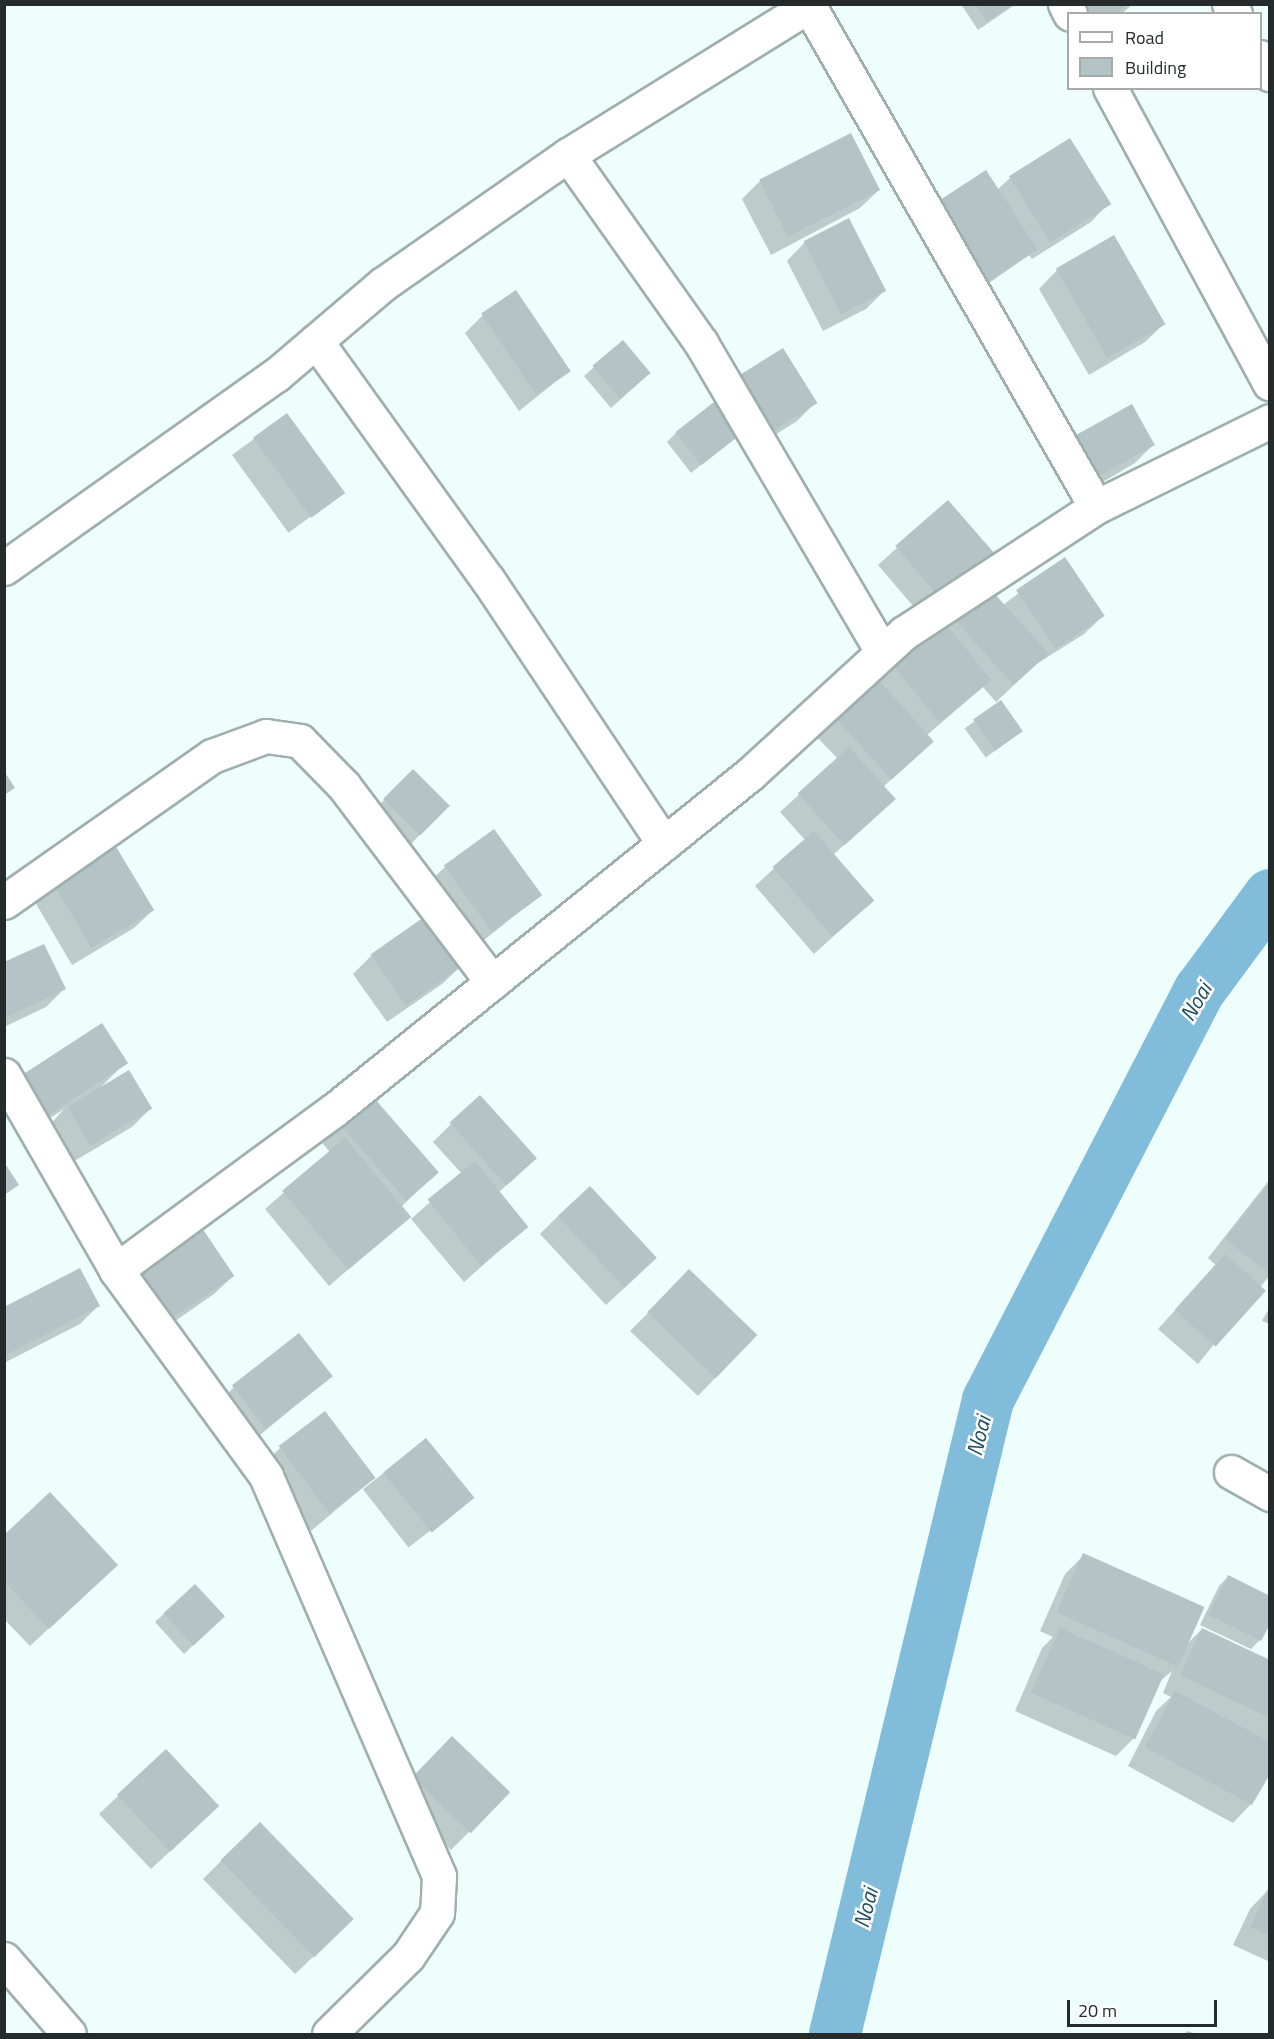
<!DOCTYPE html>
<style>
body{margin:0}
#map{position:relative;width:1274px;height:2039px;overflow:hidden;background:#edfefd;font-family:"Titillium Web",sans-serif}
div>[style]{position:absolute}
.shadow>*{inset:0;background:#0003;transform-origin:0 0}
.canal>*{height:52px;margin:-26px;padding:0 26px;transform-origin:26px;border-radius:26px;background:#81bcda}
.building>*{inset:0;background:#b3c3c6;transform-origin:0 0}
.roads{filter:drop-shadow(2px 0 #9fafae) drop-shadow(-2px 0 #9fafae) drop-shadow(0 2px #9fafae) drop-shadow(0 -2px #9fafae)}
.minor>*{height:33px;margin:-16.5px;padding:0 16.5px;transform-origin:16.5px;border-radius:16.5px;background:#fff}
span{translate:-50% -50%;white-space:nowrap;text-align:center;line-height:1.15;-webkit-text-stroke:5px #fff;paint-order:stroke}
.water-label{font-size:22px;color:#1c4c61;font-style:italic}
.frame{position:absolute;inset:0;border:6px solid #252b2b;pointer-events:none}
.legend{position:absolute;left:1067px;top:12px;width:195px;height:78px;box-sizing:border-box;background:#fff;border:2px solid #a8aaaa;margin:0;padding:8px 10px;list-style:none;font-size:18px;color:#252b2b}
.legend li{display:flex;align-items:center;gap:12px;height:30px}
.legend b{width:30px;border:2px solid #a8aaaa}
.scale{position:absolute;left:1067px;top:2000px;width:150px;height:27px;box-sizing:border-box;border:3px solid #252b2b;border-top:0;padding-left:8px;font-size:18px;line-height:21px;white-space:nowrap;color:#252b2b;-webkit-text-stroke:4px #fff;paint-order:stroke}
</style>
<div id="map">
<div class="shadow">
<div style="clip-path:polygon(961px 4px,1016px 4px,978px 30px)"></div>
<div style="clip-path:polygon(1048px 4px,1133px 4px,1121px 14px,1068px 14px,1068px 33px)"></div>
<div style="clip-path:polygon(1010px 178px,1109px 203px,1091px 222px,1032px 259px,1029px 255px,969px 297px,920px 222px,997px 190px)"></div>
<div style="clip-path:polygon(760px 181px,879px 190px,860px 208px,771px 255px,742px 199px)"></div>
<div style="clip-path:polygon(805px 242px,884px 291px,866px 309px,823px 331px,787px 261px)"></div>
<div style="clip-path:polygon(1057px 270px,1164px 324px,1145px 342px,1089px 375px,1039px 289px)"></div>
<div style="clip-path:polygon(483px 315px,569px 371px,519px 411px,465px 333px)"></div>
<div style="clip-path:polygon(623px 342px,640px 382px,611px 408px,584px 376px)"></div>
<div style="clip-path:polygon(815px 403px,797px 421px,749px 451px,739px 434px,691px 473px,667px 442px,676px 433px,730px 424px)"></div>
<div style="left:287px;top:415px;width:96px;height:68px;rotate:54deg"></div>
<div style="clip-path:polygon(1153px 445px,1135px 463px,1079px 496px,1056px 456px)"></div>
<div style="clip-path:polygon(948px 502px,977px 574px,925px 620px,878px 565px)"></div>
<div style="clip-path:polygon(1064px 559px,1103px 616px,1084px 634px,1035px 665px,996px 702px,983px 687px,927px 735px,914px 759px,883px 787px,894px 799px,833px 855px,872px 901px,814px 954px,755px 886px,805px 840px,780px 812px,838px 759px,814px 734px,985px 586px,1003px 605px)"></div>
<div style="left:1001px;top:702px;width:36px;height:45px;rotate:54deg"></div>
<div style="left:412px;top:771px;width:50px;height:53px;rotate:44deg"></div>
<div style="clip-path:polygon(445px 867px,540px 895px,473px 949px,426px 885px)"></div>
<div style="clip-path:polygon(50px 879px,153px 910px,134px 928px,72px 965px,32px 897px)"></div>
<div style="clip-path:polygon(427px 917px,461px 966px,442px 984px,387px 1022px,353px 974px,371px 956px)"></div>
<div style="clip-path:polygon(4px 964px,64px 989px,46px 1007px,4px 1027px)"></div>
<div style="clip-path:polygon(102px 1025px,126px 1062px,102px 1086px,150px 1109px,132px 1127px,71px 1163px,49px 1126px,64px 1109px,30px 1131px,5px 1093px,24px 1075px)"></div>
<div style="clip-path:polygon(336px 1120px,437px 1172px,401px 1207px,409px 1217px,329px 1286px,265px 1209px,330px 1152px,318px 1138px)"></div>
<div style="clip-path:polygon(451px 1124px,516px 1176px,498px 1193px,526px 1227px,464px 1282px,411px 1219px,462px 1174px,433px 1142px)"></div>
<div style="clip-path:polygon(1270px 1179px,1270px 1275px,1198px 1364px,1158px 1329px,1216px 1265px,1208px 1258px)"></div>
<div style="clip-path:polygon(558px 1216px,637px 1276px,606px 1305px,540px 1234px)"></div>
<div style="clip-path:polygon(201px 1230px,233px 1276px,214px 1294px,155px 1335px,123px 1290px,141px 1272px)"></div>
<div style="clip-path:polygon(671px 1290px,756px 1335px,698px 1396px,630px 1331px)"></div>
<div style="clip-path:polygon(98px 1306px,80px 1324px,4px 1363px,4px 1309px)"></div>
<div style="clip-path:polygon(1270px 1307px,1270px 1324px,1262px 1321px)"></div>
<div style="clip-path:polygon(331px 1376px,248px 1445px,216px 1405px,234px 1387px)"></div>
<div style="left:426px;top:1440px;width:74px;height:80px;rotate:52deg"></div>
<div style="clip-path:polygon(280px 1448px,374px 1478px,311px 1531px,262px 1466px)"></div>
<div style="clip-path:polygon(4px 1537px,97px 1583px,30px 1646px,4px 1619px)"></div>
<div style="clip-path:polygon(1084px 1555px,1187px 1644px,1202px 1629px,1270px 1662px,1270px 1771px,1251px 1804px,1233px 1823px,1128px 1766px,1156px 1711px,1171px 1697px,1163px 1693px,1172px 1671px,1158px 1683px,1134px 1738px,1116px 1756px,1015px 1711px,1042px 1648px,1053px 1637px,1040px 1631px,1065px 1574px)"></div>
<div style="clip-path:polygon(1228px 1577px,1260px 1640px,1251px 1649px,1200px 1625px,1219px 1586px)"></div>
<div style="clip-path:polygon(195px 1586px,214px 1625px,184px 1654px,155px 1622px)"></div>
<div style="clip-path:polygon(166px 1751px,199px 1824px,151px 1869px,99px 1814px)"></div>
<div style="clip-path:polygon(434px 1756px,469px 1832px,451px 1850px,395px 1796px)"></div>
<div style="clip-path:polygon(221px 1861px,333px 1938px,295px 1974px,203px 1879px)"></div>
<div style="clip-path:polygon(1268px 1890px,1270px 1891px,1270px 1962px,1233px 1945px,1250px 1909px)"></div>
<div style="clip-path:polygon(1187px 2031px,1197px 2034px,1184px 2034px)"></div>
</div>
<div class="canal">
<div style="left:835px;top:2034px;width:652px;rotate:-76.43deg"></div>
<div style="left:988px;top:1400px;width:462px;rotate:-62.7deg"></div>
<div style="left:1200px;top:990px;width:118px;rotate:-53.6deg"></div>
</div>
<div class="building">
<div style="clip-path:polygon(976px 4px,1013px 4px,987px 22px)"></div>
<div style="clip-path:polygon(1080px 4px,1128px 4px,1115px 14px,1086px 14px)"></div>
<div style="left:851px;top:133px;width:64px;height:103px;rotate:63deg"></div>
<div style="left:1070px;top:138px;width:78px;height:72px;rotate:58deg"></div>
<div style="left:986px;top:170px;width:95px;height:59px;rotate:57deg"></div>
<div style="left:849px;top:218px;width:82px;height:51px;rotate:63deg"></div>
<div style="left:1114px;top:235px;width:103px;height:67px;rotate:60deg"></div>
<div style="left:516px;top:290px;width:98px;height:42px;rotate:56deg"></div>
<div style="left:623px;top:340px;width:43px;height:40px;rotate:50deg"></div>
<div style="left:783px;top:348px;width:65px;height:57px;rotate:58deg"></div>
<div style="left:714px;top:402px;width:42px;height:49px;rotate:52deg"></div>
<div style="left:1132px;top:404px;width:47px;height:67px;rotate:61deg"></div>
<div style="left:287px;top:413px;width:99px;height:42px;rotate:54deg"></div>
<div style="left:948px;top:500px;width:74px;height:70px;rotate:49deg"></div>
<div style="left:1065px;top:557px;width:71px;height:59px;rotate:56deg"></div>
<div style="left:985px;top:583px;width:95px;height:47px;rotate:48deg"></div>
<div style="left:941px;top:618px;width:80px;height:67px;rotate:51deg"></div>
<div style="left:875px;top:676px;width:88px;height:57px;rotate:48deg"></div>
<div style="left:1001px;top:700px;width:38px;height:34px;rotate:55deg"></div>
<div style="left:849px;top:747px;width:70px;height:69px;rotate:48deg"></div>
<div style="left:413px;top:769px;width:52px;height:42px;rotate:45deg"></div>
<div style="clip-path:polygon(4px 771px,15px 788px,4px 795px)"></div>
<div style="left:494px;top:829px;width:82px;height:62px;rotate:54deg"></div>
<div style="left:814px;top:831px;width:92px;height:55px;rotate:49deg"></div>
<div style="left:112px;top:840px;width:82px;height:73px;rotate:59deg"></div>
<div style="left:427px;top:915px;width:62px;height:69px;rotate:55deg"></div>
<div style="clip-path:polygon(44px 944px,66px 989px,4px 1018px,4px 962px)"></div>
<div style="left:102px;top:1023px;width:48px;height:94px;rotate:57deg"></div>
<div style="left:129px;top:1070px;width:45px;height:72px;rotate:59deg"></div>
<div style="left:368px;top:1091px;width:108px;height:43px;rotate:49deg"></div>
<div style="left:480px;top:1095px;width:85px;height:41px;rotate:48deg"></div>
<div style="left:345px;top:1138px;width:103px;height:82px;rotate:50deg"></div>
<div style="left:475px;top:1161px;width:85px;height:61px;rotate:51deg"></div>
<div style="clip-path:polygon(4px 1162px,19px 1185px,4px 1195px)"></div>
<div style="clip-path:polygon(1270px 1182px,1270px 1274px,1225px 1239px)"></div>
<div style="left:590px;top:1186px;width:98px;height:44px;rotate:47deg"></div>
<div style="left:202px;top:1228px;width:58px;height:75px;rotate:56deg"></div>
<div style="left:1225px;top:1254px;width:55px;height:75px;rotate:42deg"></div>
<div style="clip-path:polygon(80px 1268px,100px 1306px,4px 1356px,4px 1307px)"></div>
<div style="left:689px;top:1269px;width:95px;height:60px;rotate:44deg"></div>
<div style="left:299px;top:1333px;width:55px;height:85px;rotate:52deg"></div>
<div style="left:325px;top:1411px;width:84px;height:58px;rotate:53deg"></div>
<div style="left:426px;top:1438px;width:77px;height:55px;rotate:51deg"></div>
<div style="clip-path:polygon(50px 1492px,118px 1565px,49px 1629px,4px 1581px,4px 1535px)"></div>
<div style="left:1083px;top:1553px;width:133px;height:65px;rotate:24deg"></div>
<div style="clip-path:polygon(1228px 1575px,1270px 1596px,1270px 1624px,1261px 1641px,1208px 1615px)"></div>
<div style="left:195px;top:1584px;width:44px;height:43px;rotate:47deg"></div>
<div style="left:1060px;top:1628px;width:114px;height:71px;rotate:24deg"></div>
<div style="clip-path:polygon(1202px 1628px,1270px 1660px,1270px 1718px,1180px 1675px)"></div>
<div style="clip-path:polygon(1175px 1691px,1270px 1742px,1270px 1774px,1252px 1805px,1145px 1747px)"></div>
<div style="left:452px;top:1736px;width:81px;height:57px;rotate:44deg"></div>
<div style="left:166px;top:1749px;width:78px;height:67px;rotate:47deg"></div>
<div style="left:260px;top:1822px;width:135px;height:55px;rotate:46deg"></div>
<div style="clip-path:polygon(1270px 1885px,1270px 1936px,1250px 1927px)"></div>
</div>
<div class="roads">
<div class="minor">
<div style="left:1065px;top:4px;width:11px;rotate:63deg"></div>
<div style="left:1229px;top:4px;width:12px;rotate:59deg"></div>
<div style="left:809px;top:6px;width:577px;rotate:60.19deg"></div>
<div style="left:1260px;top:57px;width:20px;rotate:60deg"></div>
<div style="left:1110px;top:88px;width:336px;rotate:61.6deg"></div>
<div style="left:568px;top:155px;width:230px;rotate:54.7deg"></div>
<div style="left:701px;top:343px;width:358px;rotate:59.6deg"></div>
<div style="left:316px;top:341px;width:294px;rotate:54.3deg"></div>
<div style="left:488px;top:580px;width:317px;rotate:56.3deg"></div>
<div style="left:4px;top:568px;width:334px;rotate:-35.4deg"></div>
<div style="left:276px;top:375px;width:140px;rotate:-40.4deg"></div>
<div style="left:383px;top:284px;width:226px;rotate:-34.9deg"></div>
<div style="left:568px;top:155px;width:287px;rotate:-31.8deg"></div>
<div style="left:4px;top:902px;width:254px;rotate:-35.1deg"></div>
<div style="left:212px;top:756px;width:58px;rotate:-20.3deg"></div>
<div style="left:266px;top:736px;width:34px;rotate:8deg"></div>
<div style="left:300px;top:741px;width:63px;rotate:45.6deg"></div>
<div style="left:344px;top:786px;width:246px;rotate:52.9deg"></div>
<div style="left:4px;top:1075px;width:225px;rotate:60.1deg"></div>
<div style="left:116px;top:1270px;width:255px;rotate:53.9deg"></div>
<div style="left:266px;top:1476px;width:436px;rotate:66.6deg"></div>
<div style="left:439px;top:1876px;width:37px;rotate:93deg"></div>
<div style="left:437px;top:1913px;width:52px;rotate:124deg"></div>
<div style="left:408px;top:1956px;width:111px;rotate:135.4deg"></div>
<div style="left:116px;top:1270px;width:270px;rotate:-36.3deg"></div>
<div style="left:334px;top:1110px;width:535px;rotate:-38.93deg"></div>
<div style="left:750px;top:774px;width:209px;rotate:-42.5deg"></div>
<div style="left:904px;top:633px;width:230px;rotate:-33.3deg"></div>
<div style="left:1096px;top:507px;width:194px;rotate:-26.3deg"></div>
<div style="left:1231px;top:1472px;width:45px;rotate:29.4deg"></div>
<div style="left:4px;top:1959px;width:99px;rotate:49.1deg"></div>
</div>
</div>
<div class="water-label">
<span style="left:1196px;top:1002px;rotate:-60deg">Noai</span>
<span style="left:979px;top:1436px;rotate:-76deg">Noai</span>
<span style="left:866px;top:1908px;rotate:-76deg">Noai</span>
</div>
<div class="frame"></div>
<ul class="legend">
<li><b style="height:8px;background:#fff"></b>Road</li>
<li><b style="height:16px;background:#b3c3c6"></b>Building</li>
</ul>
<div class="scale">20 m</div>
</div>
